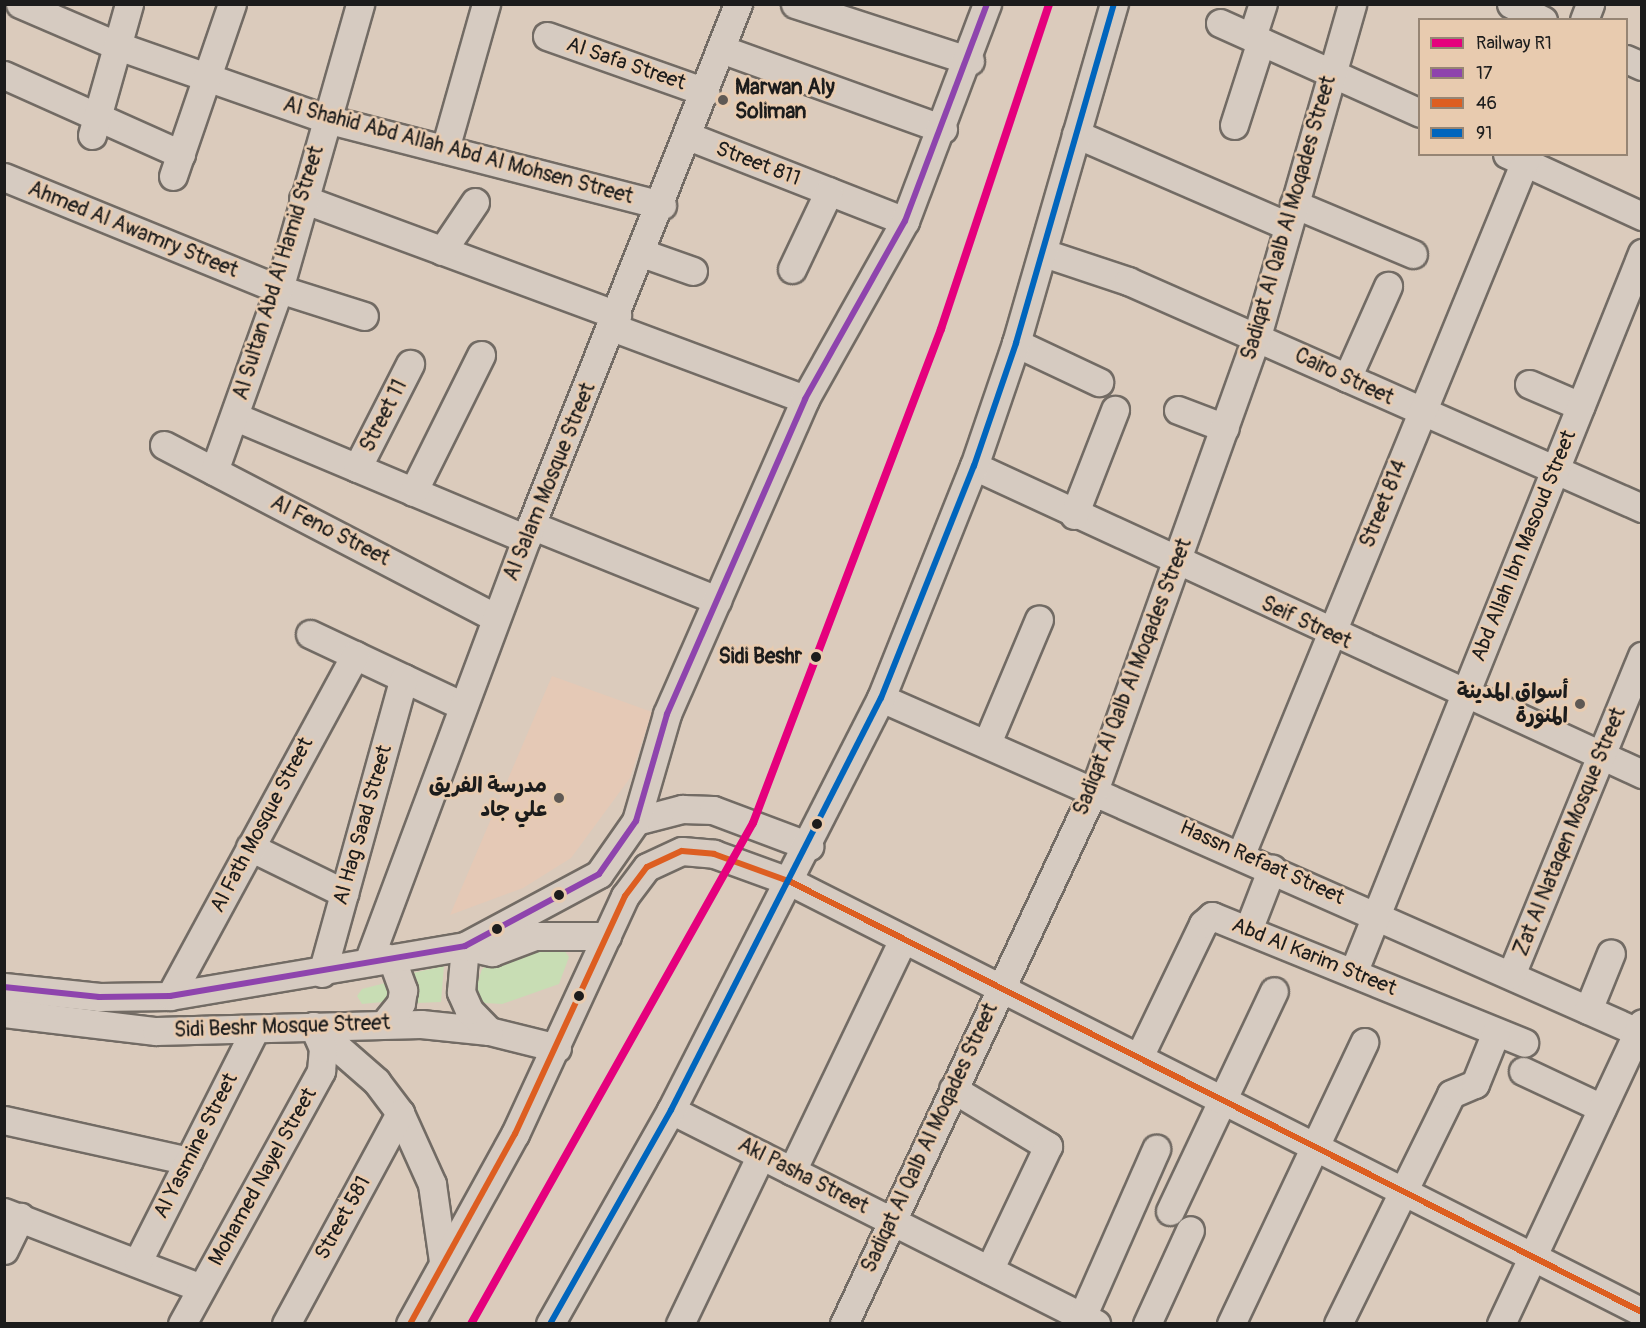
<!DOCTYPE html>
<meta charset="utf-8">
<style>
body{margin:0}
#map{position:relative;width:1646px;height:1328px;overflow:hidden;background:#dbcbbc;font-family:Pangolin,"Playpen Sans Arabic",sans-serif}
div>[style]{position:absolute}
.built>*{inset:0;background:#e5c9b6}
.green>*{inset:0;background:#c8ddb4}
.roads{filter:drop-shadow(2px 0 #726b64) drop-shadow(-2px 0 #726b64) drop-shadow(0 2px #726b64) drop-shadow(0 -2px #726b64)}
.minor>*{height:27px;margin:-13.5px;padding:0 13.5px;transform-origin:13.5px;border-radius:13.5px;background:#d6cbc1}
.bus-1>*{height:6px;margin:-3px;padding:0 3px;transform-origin:3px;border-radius:3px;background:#8e44ad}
.bus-2>*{height:6px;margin:-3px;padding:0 3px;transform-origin:3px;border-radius:3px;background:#dd5e21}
.bus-3>*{height:6px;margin:-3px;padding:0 3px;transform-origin:3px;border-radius:3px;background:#0065bd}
.rail-1>*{height:8px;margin:-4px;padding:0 4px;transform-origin:4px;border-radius:4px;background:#e5007d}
.dots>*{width:16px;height:16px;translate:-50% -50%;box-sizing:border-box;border:3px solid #e8cbaf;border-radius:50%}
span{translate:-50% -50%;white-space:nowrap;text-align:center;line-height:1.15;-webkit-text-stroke:5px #e8cbaf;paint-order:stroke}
.street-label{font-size:21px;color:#1c1c1c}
.poi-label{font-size:21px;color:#1c1c1c;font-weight:700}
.left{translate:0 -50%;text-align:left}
.right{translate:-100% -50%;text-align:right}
.stop-label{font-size:21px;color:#1c1c1c;font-weight:700}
.frame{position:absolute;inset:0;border:6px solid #1c1c1c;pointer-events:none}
.legend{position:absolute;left:1418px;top:18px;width:210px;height:138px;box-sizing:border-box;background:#e8cbaf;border:2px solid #968574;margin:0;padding:8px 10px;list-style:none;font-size:18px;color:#1c1c1c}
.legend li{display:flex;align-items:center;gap:12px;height:30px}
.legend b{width:30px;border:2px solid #968574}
</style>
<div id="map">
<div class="built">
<div style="clip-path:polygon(552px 676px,652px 712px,630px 778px,571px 858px,523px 888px,450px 915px)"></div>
</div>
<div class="green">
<div style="clip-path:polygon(560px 944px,569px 957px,559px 984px,502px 1004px,484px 1003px,474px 995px,482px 969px,519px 946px)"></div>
<div style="clip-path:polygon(444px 966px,441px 1002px,417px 1003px,413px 973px)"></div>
<div style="clip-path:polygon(393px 981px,393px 1001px,362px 1004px,357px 996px,362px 989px)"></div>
</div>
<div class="roads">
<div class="minor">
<div style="left:20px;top:4px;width:107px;rotate:23.2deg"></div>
<div style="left:118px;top:46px;width:220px;rotate:19.3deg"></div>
<div style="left:326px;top:119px;width:347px;rotate:14.4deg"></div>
<div style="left:795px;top:4px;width:184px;rotate:18deg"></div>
<div style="left:1511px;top:4px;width:36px;rotate:27deg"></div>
<div style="left:1584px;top:20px;width:17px;rotate:-69deg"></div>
<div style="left:1220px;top:23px;width:219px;rotate:24.2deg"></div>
<div style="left:547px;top:36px;width:168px;rotate:19.5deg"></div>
<div style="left:1252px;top:37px;width:35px;rotate:-72deg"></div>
<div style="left:721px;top:49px;width:236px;rotate:19.8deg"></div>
<div style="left:1626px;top:59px;width:17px;rotate:24deg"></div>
<div style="left:4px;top:75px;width:194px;rotate:24.1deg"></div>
<div style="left:1234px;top:125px;width:88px;rotate:-72.2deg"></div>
<div style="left:1076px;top:134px;width:231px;rotate:23.5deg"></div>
<div style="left:92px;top:135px;width:136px;rotate:-74.2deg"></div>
<div style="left:688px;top:136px;width:233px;rotate:21.4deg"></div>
<div style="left:445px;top:149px;width:151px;rotate:-74.2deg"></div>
<div style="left:1507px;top:154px;width:149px;rotate:24.7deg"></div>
<div style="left:173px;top:176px;width:182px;rotate:-71.1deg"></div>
<div style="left:4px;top:177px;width:297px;rotate:22.2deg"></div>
<div style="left:279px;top:289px;width:89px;rotate:17.6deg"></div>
<div style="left:303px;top:199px;width:335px;rotate:20.3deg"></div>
<div style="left:1294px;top:204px;width:129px;rotate:22.8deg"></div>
<div style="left:442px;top:251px;width:59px;rotate:-56deg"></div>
<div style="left:642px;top:253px;width:54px;rotate:19.4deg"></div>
<div style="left:1044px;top:253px;width:89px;rotate:18.4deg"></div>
<div style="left:1128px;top:281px;width:562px;rotate:23.83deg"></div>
<div style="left:792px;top:269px;width:86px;rotate:-64.6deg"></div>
<div style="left:612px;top:327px;width:206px;rotate:20.5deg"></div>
<div style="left:1016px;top:343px;width:92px;rotate:25.2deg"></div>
<div style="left:1347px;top:378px;width:101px;rotate:-66deg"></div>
<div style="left:1529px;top:384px;width:56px;rotate:23.3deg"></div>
<div style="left:1178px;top:410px;width:50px;rotate:21deg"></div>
<div style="left:236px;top:417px;width:315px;rotate:22.8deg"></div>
<div style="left:164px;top:445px;width:374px;rotate:27.5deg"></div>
<div style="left:974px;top:466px;width:736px;rotate:24.75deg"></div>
<div style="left:357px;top:468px;width:117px;rotate:-63deg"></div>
<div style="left:214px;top:471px;width:193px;rotate:-70.3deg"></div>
<div style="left:279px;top:289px;width:296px;rotate:-74.1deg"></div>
<div style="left:413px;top:492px;width:153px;rotate:-63.6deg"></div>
<div style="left:1074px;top:515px;width:113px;rotate:-68.7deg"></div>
<div style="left:531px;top:525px;width:201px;rotate:22deg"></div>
<div style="left:310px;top:634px;width:169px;rotate:25.2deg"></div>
<div style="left:881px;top:698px;width:832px;rotate:23.82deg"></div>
<div style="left:987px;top:743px;width:134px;rotate:-67.2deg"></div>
<div style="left:636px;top:821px;width:48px;rotate:-14.6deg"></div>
<div style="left:682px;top:809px;width:31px;rotate:2deg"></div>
<div style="left:713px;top:810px;width:103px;rotate:20.6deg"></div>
<div style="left:250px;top:847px;width:105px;rotate:26.1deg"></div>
<div style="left:1241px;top:854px;width:757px;rotate:-67.71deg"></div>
<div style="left:1248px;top:930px;width:66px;rotate:-68.8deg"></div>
<div style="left:385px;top:957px;width:12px;rotate:42deg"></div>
<div style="left:394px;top:965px;width:27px;rotate:70deg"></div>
<div style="left:403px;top:990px;width:13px;rotate:99deg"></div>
<div style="left:401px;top:1003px;width:26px;rotate:129deg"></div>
<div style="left:368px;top:962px;width:466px;rotate:-69.5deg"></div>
<div style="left:531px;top:525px;width:561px;rotate:-68.33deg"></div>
<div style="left:322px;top:973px;width:306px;rotate:-74.5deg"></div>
<div style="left:1353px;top:973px;width:776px;rotate:-68.13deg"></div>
<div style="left:1511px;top:975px;width:345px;rotate:-67.7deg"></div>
<div style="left:4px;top:987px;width:96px;rotate:6deg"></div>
<div style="left:99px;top:997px;width:71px;rotate:-0.8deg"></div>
<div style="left:170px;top:996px;width:299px;rotate:-9.6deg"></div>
<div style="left:465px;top:946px;width:152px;rotate:-28.2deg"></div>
<div style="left:599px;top:874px;width:65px;rotate:-55.1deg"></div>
<div style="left:636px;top:821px;width:111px;rotate:-73.8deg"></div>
<div style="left:667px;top:714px;width:344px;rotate:-66.3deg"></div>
<div style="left:805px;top:399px;width:204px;rotate:-60.7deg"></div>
<div style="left:905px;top:221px;width:232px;rotate:-69.3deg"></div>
<div style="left:170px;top:996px;width:388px;rotate:-61.5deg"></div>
<div style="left:1588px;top:1010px;width:61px;rotate:-68deg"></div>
<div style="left:4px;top:1013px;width:153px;rotate:6.8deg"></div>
<div style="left:156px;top:1031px;width:265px;rotate:-1.5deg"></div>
<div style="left:421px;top:1024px;width:68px;rotate:5.9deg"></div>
<div style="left:489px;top:1031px;width:70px;rotate:14deg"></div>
<div style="left:313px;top:1026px;width:84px;rotate:41.1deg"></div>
<div style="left:376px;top:1081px;width:40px;rotate:53deg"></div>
<div style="left:400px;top:1113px;width:78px;rotate:65.7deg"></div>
<div style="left:432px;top:1184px;width:78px;rotate:81.9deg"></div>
<div style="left:489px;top:1031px;width:29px;rotate:-134deg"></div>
<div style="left:469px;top:1010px;width:20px;rotate:-114deg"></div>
<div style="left:461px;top:992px;width:46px;rotate:-85deg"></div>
<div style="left:465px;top:946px;width:28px;rotate:13deg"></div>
<div style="left:492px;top:952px;width:46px;rotate:-20.4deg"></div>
<div style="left:535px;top:936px;width:72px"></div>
<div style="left:1139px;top:1057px;width:148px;rotate:-64.3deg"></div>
<div style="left:1203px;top:924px;width:12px;rotate:-42deg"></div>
<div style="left:1212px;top:916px;width:337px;rotate:22.1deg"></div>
<div style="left:1523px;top:1071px;width:87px;rotate:25.1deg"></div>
<div style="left:953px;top:1089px;width:111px;rotate:31deg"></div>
<div style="left:1048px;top:1146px;width:137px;rotate:115.4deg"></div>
<div style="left:671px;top:1110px;width:476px;rotate:26.7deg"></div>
<div style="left:4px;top:1120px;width:189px;rotate:12.5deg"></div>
<div style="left:792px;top:1171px;width:257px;rotate:-64.4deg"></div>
<div style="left:1170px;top:1211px;width:243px;rotate:-64.7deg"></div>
<div style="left:4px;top:1212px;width:211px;rotate:21.1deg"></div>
<div style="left:4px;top:1250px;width:37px;rotate:-64deg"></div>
<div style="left:138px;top:1261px;width:258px;rotate:-63.2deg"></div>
<div style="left:1082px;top:1317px;width:184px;rotate:-66.2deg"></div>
<div style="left:182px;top:1324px;width:289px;rotate:-61.2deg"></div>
<div style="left:321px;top:1071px;width:23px;rotate:-85deg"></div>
<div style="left:323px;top:1048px;width:24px;rotate:-114deg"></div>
<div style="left:286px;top:1324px;width:240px;rotate:-61.6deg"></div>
<div style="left:410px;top:1324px;width:217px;rotate:-61.1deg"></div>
<div style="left:515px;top:1134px;width:262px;rotate:-65.2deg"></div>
<div style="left:625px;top:896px;width:36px;rotate:-53deg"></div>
<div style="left:647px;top:867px;width:38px;rotate:-25deg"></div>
<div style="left:682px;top:851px;width:32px;rotate:5deg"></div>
<div style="left:714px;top:854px;width:82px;rotate:20deg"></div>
<div style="left:791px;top:882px;width:953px;rotate:26.81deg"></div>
<div style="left:550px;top:1324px;width:246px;rotate:-60.5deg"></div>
<div style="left:671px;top:1110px;width:462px;rotate:-63deg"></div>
<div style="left:881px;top:698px;width:250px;rotate:-68.2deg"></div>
<div style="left:974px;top:466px;width:130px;rotate:-71.1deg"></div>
<div style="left:1016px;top:343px;width:353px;rotate:-73.9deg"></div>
<div style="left:680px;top:1324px;width:187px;rotate:-64.4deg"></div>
<div style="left:844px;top:1324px;width:592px;rotate:-64.91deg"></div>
<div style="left:1095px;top:788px;width:480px;rotate:-70.3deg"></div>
<div style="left:1257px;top:336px;width:345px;rotate:-74deg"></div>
<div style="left:1147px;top:1324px;width:103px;rotate:-65.4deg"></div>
<div style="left:1231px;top:1324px;width:312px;rotate:-64.7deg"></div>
<div style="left:1338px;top:1324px;width:256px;rotate:-63.8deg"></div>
<div style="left:1451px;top:1094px;width:26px;rotate:-23deg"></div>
<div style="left:1475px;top:1084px;width:56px;rotate:-68deg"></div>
<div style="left:1501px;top:1324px;width:332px;rotate:-64.9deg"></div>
</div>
</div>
<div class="bus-1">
<div style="left:4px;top:987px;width:96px;rotate:6deg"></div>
<div style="left:99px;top:997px;width:71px;rotate:-0.8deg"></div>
<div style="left:170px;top:996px;width:299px;rotate:-9.6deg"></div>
<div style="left:465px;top:946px;width:152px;rotate:-28.2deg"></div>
<div style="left:599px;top:874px;width:65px;rotate:-55.1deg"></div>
<div style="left:636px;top:821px;width:111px;rotate:-73.8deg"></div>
<div style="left:667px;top:714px;width:344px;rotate:-66.3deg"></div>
<div style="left:805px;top:399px;width:204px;rotate:-60.7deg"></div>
<div style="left:905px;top:221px;width:232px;rotate:-69.3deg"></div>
</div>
<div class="bus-2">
<div style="left:410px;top:1324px;width:217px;rotate:-61.1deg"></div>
<div style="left:515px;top:1134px;width:262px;rotate:-65.2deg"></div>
<div style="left:625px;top:896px;width:36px;rotate:-53deg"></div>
<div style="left:647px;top:867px;width:38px;rotate:-25deg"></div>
<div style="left:682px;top:851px;width:32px;rotate:5deg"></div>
<div style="left:714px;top:854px;width:82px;rotate:20deg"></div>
<div style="left:791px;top:882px;width:953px;rotate:26.81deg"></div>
</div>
<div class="bus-3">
<div style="left:550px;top:1324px;width:246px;rotate:-60.5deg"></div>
<div style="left:671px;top:1110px;width:462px;rotate:-63deg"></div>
<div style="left:881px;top:698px;width:250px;rotate:-68.2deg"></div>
<div style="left:974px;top:466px;width:130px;rotate:-71.1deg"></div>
<div style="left:1016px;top:343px;width:353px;rotate:-73.9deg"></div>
</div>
<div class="rail-1">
<div style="left:471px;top:1324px;width:575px;rotate:-60.63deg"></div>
<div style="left:753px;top:823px;width:529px;rotate:-69.16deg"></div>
<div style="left:941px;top:329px;width:342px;rotate:-71.6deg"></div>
</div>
<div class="dots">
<div style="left:723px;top:100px;background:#5f5954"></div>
<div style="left:816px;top:657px;background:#1c1c1c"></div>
<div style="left:1580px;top:704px;background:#5f5954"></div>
<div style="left:559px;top:798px;background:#5f5954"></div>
<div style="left:817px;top:824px;background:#1c1c1c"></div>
<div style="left:559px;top:895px;background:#1c1c1c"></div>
<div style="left:497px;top:929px;background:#1c1c1c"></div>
<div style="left:579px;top:996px;background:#1c1c1c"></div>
</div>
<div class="street-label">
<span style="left:626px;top:64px;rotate:19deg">Al Safa Street</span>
<span style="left:458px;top:151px;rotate:15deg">Al Shahid Abd Allah Abd Al Mohsen Street</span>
<span style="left:758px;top:164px;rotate:21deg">Street 811</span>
<span style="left:1289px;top:218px;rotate:-74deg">Sadiqat Al Qalb Al Moqades Street</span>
<span style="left:133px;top:230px;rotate:22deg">Ahmed Al Awamry Street</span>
<span style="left:279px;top:273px;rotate:-73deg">Al Sultan Abd Al Hamid Street</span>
<span style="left:1344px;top:377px;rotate:25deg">Cairo Street</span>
<span style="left:384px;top:416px;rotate:-63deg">Street 11</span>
<span style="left:550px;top:482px;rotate:-68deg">Al Salam Mosque Street</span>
<span style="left:1384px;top:504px;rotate:-68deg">Street 814</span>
<span style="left:330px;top:531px;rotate:27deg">Al Feno Street</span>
<span style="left:1524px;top:546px;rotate:-68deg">Abd Allah Ibn Masoud Street</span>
<span style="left:1306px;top:623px;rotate:25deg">Seif Street</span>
<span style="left:1133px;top:677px;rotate:-69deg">Sadiqat Al Qalb Al Moqades Street</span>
<span style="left:262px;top:825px;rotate:-62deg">Al Fath Mosque Street</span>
<span style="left:363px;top:825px;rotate:-74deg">Al Hag Saad Street</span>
<span style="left:1570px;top:832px;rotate:-68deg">Zat Al Nataqen Mosque Street</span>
<span style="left:1262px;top:863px;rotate:24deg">Hassn Refaat Street</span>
<span style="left:1314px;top:957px;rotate:22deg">Abd Al Karim Street</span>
<span style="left:282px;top:1027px;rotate:-2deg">Sidi Beshr Mosque Street</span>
<span style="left:930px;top:1138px;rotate:-65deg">Sadiqat Al Qalb Al Moqades Street</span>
<span style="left:196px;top:1146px;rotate:-63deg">Al Yasmine Street</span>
<span style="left:803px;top:1176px;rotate:27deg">Akl Pasha Street</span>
<span style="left:263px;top:1177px;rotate:-61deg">Mohamed Nayel Street</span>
<span style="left:343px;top:1218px;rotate:-61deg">Street 581</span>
</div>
<div class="poi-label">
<span class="left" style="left:735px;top:100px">Marwan Aly<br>Soliman</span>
<span class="right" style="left:1568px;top:704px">أسواق المدينة<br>المنورة</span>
<span class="right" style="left:547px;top:798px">مدرسة الفريق<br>علي جاد</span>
</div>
<div class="stop-label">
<span class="right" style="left:802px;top:657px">Sidi Beshr</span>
</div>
<div class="frame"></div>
<ul class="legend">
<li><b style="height:8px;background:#e5007d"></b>Railway R1</li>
<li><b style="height:8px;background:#8e44ad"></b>17</li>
<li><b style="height:8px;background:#dd5e21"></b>46</li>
<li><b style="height:8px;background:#0065bd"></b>91</li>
</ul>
</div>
